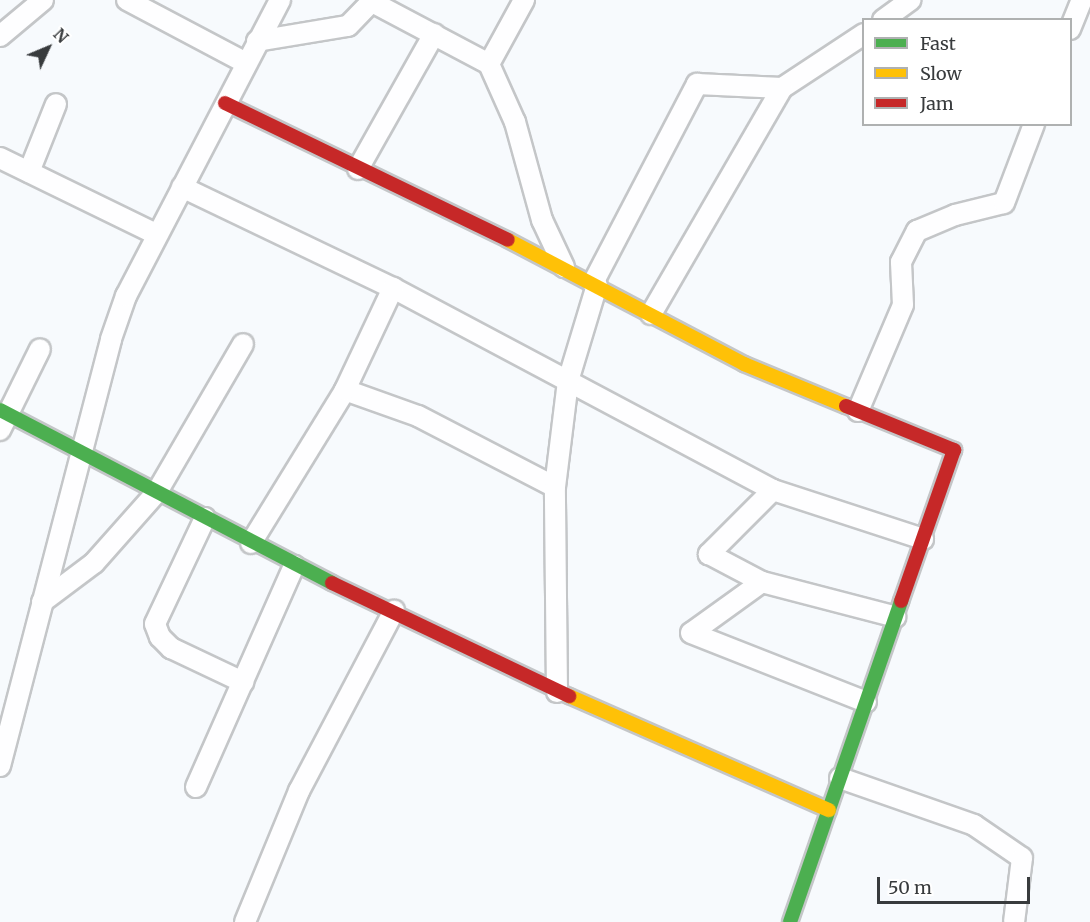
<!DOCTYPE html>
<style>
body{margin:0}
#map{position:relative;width:1090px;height:922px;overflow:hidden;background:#f7fafd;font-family:Merriweather,serif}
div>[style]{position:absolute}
.roads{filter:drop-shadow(2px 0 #c4c6c8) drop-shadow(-2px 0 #c4c6c8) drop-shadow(0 2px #c4c6c8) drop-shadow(0 -2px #c4c6c8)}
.street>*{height:20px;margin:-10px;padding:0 10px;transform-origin:10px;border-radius:10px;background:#fefeff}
.fast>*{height:14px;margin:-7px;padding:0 7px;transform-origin:7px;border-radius:7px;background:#4caf50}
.slow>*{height:14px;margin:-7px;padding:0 7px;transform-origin:7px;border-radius:7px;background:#ffc107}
.jam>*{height:14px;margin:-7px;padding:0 7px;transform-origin:7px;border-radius:7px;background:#c62828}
span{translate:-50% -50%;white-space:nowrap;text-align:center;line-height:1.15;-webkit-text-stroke:4.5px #fff;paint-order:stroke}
.legend{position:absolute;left:862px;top:18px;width:210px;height:108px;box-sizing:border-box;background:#fff;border:2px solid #afb1b1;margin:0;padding:8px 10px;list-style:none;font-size:18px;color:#383b3d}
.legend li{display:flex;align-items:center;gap:12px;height:30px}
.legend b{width:30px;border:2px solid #afb1b1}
.north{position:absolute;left:18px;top:18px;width:60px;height:60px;-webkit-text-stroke:4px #fff;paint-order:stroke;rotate:46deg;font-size:16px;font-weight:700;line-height:24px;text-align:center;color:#383b3d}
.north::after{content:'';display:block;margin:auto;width:21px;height:27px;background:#383b3d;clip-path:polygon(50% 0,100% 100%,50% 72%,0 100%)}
.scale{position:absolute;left:877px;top:877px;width:153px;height:27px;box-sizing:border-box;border:3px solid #383b3d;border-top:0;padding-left:8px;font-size:18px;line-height:21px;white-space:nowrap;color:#383b3d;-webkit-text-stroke:4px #fff;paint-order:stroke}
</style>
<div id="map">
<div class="roads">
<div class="street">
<div style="left:127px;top:0;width:135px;rotate:27.9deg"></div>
<div style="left:372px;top:2px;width:132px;rotate:27.9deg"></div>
<div style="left:489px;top:64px;width:64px;rotate:65.9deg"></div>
<div style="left:515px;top:122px;width:102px;rotate:74.6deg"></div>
<div style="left:542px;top:220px;width:52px;rotate:64.9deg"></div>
<div style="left:883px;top:20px;width:34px;rotate:-36deg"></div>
<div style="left:1070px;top:29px;width:31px;rotate:-68deg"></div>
<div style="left:0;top:36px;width:56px;rotate:-39.9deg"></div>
<div style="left:257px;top:41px;width:92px;rotate:-9.4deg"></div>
<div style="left:348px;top:26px;width:36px;rotate:-46deg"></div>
<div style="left:489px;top:64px;width:73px;rotate:-61.3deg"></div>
<div style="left:0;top:158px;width:174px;rotate:26deg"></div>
<div style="left:358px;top:169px;width:155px;rotate:-60.6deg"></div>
<div style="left:29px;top:172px;width:73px;rotate:-68.3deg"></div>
<div style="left:182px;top:187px;width:234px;rotate:25.6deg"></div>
<div style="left:393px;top:288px;width:430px;rotate:28deg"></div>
<div style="left:773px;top:490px;width:158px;rotate:18.1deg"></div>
<div style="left:593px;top:283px;width:225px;rotate:-62.4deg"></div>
<div style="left:697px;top:84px;width:85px;rotate:2.7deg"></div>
<div style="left:782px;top:88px;width:98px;rotate:-33.4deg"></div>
<div style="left:651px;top:314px;width:261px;rotate:-59.9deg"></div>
<div style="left:345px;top:390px;width:77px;rotate:19.6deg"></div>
<div style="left:418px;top:416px;width:154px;rotate:27.4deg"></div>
<div style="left:858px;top:411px;width:115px;rotate:-67deg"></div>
<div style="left:903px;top:305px;width:43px;rotate:-92.7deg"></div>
<div style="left:901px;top:262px;width:35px;rotate:-63deg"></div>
<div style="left:917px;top:231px;width:41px;rotate:-22.8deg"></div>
<div style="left:955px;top:215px;width:50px;rotate:-13.8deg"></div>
<div style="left:1004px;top:203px;width:85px;rotate:-69.2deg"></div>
<div style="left:0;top:430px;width:90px;rotate:-63.7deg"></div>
<div style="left:773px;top:490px;width:91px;rotate:135deg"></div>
<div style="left:709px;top:554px;width:60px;rotate:27.8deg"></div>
<div style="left:762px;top:582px;width:138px;rotate:14.6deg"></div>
<div style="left:205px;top:518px;width:117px;rotate:115.3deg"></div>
<div style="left:155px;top:624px;width:14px;rotate:69deg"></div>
<div style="left:160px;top:637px;width:16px;rotate:45deg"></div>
<div style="left:171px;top:648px;width:80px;rotate:25.3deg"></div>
<div style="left:251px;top:543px;width:180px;rotate:-58.4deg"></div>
<div style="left:345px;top:390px;width:113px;rotate:-64.8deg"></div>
<div style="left:762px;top:582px;width:87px;rotate:144.3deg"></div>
<div style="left:691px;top:633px;width:188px;rotate:21.5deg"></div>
<div style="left:42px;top:602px;width:65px;rotate:-36.9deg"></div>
<div style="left:94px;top:563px;width:95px;rotate:-48.4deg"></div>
<div style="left:157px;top:492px;width:171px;rotate:-59.8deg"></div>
<div style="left:557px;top:692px;width:205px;rotate:-90.6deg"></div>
<div style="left:555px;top:487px;width:107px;rotate:-83deg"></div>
<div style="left:568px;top:381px;width:100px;rotate:-73.2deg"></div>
<div style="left:0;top:766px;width:441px;rotate:-75.4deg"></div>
<div style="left:111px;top:339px;width:46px;rotate:-70.8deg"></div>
<div style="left:126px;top:296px;width:334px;rotate:-62.5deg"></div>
<div style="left:840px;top:778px;width:142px;rotate:19.3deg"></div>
<div style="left:974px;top:825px;width:58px;rotate:34.5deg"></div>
<div style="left:1022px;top:858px;width:64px;rotate:97.1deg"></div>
<div style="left:196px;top:787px;width:242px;rotate:-66.1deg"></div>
<div style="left:245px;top:922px;width:142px;rotate:-67.6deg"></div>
<div style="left:299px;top:791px;width:204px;rotate:-62.2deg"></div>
</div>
<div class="fast">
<div style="left:0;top:410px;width:374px;rotate:27.5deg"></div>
<div style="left:790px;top:922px;width:340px;rotate:-70.9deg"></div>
</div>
<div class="slow">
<div style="left:508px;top:240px;width:267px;rotate:27.7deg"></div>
<div style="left:744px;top:364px;width:110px;rotate:22.4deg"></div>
<div style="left:569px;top:696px;width:284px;rotate:23.7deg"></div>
</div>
<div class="jam">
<div style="left:225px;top:103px;width:314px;rotate:25.8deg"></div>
<div style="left:846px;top:406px;width:117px;rotate:22.2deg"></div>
<div style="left:954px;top:450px;width:160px;rotate:109.3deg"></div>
<div style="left:332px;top:583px;width:263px;rotate:25.5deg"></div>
</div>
</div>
<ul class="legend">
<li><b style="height:8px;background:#4caf50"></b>Fast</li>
<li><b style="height:8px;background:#ffc107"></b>Slow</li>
<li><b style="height:8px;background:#c62828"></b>Jam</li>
</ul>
<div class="north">N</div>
<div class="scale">50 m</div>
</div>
